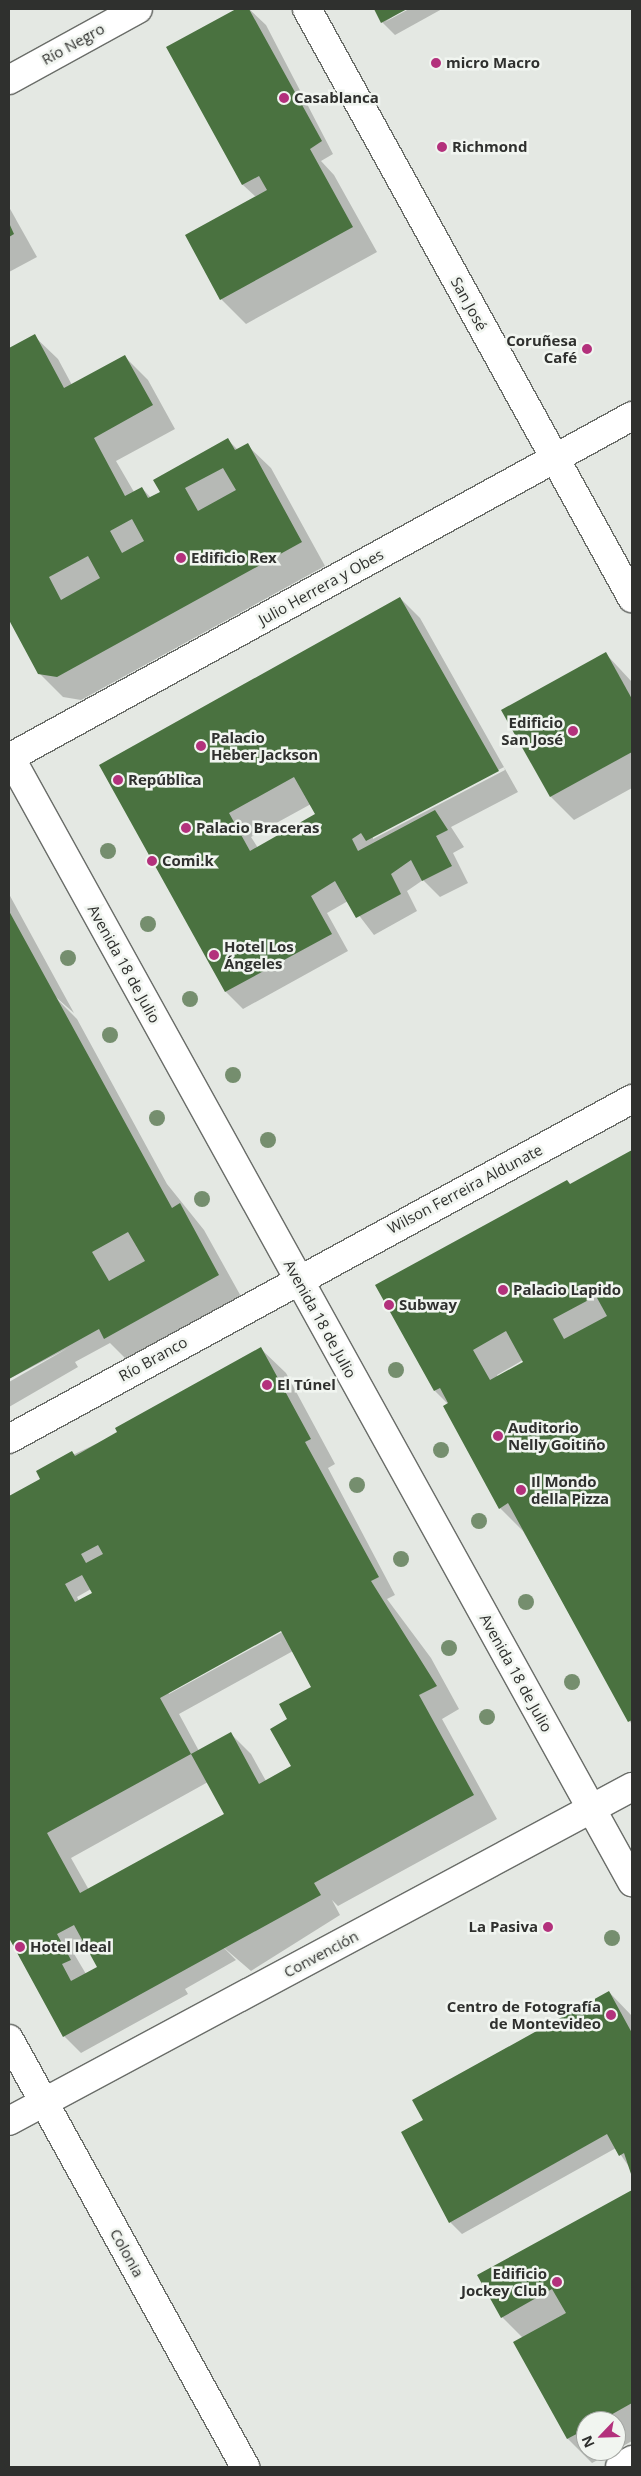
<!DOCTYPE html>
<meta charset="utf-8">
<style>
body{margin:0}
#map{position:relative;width:641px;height:2476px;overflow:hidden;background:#e4e8e3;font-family:"Open Sans",sans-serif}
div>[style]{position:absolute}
.shadow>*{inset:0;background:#0003}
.building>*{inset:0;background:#4a7240}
.roads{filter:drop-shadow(1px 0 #6a6d69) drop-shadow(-1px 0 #6a6d69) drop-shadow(0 1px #6a6d69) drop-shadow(0 -1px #6a6d69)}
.street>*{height:28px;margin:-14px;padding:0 14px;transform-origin:14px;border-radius:14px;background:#fff}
.secondary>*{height:28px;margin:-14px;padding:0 14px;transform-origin:14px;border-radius:14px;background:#fff}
.trees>*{width:16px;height:16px;margin:-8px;border-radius:50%;background:#758e6e}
.dots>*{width:14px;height:14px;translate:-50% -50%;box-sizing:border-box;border:2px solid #f1f5f0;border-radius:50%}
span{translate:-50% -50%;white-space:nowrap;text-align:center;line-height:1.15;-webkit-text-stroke:5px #f1f5f0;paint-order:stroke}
.street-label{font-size:15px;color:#2f302e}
.poi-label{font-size:15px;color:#2f302e;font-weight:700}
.left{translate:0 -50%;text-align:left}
.right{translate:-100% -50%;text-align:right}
.frame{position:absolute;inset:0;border:10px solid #2f302e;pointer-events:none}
.north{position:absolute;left:576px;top:2411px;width:50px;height:50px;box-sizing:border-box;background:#f1f5f0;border:1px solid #a3a6a2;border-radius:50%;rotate:246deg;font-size:14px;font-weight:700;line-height:20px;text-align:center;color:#2f302e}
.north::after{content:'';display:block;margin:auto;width:18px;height:22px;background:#b3317c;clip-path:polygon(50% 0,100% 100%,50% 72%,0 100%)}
</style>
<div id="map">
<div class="shadow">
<div style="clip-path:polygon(238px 9px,249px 9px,266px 25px,333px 154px,321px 161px,334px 175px,377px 252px,246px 324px,221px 299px,256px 197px,243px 185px,168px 47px)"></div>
<div style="clip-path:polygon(375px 9px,404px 9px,385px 22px,409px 9px,442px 9px,395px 35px,382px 22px)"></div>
<div style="clip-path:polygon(9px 207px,37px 257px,9px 272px)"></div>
<div style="clip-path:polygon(34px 336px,58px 359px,72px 385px,124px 356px,148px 380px,175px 429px,116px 461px,134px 492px,142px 488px,151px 498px,162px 492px,228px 440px,238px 450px,247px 445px,271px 468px,325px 566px,81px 700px,63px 697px,39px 673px,9px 618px,9px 350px)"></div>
<div style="clip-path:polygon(evenodd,400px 598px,420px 618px,518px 792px,451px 827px,464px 847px,453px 853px,468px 883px,440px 897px,423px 880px,407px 891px,417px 911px,374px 935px,348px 901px,327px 913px,348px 951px,243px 1009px,226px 992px,133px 822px,400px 598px,504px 767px,505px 770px,373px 839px,373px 836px,504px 767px,400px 598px,311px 804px,317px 814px,258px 848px,251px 837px,311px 804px)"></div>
<div style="clip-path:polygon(606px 654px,632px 682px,632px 788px,574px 820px,551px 797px,503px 710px)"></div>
<div style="clip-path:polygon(9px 894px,74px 1013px,50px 992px,77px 1019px,167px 1184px,204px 1230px,243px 1300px,130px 1363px,110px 1343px,75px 1362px,78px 1367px,9px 1407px,9px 1382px,68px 1348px,9px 1379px)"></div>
<div style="clip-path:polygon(evenodd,632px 1151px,632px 1725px,523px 1531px,500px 1508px,448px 1404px,435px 1391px,571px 1185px,632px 1151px,524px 1362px,498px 1377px,497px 1375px,523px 1360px,524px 1362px)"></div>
<div style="clip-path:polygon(evenodd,261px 1349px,286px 1373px,335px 1464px,328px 1468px,395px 1595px,387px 1599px,431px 1658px,459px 1709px,442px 1719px,497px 1819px,338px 1906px,332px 1900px,340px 1915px,251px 1971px,222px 1946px,236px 1960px,185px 1989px,188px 1994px,81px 2053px,64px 2036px,9px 1936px,9px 1497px,41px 1479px,37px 1472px,119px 1433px,261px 1349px,91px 1589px,94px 1593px,79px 1601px,77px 1597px,91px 1589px,261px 1349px,292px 1624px,293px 1626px,169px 1694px,168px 1692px,292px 1624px,261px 1349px,293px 1651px,312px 1687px,289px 1720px,292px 1767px,266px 1781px,251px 1754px,231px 1734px,199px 1751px,179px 1714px,293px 1651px,261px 1349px,208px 1782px,226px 1814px,89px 1890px,71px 1858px,208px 1782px,261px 1349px,86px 1944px,99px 1967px,86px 1974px,73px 1952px,86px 1944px)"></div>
<div style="clip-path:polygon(609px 1992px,632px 2016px,632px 2171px,616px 2148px,462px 2234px,450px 2222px,425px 2121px)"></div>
<div style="clip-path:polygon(632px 2191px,632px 2441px,616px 2450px,616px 2421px,586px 2421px,586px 2451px,615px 2451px,592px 2463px,568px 2439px,523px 2338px,502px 2317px,479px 2276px)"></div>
</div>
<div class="building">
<div style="clip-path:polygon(236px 9px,249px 9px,322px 141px,310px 149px,353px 227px,220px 300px,185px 235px,267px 190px,259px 176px,242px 185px,166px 47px)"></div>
<div style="clip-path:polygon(374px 9px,407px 9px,381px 23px)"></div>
<div style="clip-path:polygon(9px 223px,14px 234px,9px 237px)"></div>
<div style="clip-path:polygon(evenodd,35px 334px,64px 388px,125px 355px,153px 405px,94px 438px,125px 496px,142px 487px,148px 498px,160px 492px,153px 480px,228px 438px,235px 450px,248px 443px,302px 542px,57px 677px,38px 674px,9px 620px,9px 348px,35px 334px,223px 468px,236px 490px,198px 511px,185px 488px,223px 468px,35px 334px,132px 519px,144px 541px,122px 553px,110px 531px,132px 519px,35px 334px,88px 556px,100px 578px,61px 600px,49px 577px,88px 556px)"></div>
<div style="clip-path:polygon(evenodd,400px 597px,499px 771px,366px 841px,361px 833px,352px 839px,358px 851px,435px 810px,448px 830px,436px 836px,452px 866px,422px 881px,411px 860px,391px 874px,401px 894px,356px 918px,335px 881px,311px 896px,332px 934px,225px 992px,99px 765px,400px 597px,294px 777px,315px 814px,250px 851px,229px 813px,294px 777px)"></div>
<div style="clip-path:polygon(606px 652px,632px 699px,632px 752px,550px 797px,501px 710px)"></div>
<div style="clip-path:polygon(evenodd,9px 911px,172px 1208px,180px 1203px,219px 1275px,104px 1339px,99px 1329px,9px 1379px,9px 911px,128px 1232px,145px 1261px,109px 1281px,92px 1252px,128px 1232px)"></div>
<div style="clip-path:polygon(evenodd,632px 1150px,632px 1720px,628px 1722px,508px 1503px,499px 1509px,443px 1406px,448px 1403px,440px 1388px,434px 1391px,375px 1285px,567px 1180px,570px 1184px,632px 1150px,596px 1296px,607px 1316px,564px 1339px,553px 1319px,596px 1296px,632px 1150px,506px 1331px,523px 1362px,490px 1380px,473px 1350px,506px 1331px)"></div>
<div style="clip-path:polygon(evenodd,261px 1347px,311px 1439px,305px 1442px,379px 1577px,371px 1581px,437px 1686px,419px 1695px,474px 1795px,314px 1883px,321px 1895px,63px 2037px,9px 1938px,9px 1496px,40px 1479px,36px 1471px,72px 1451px,75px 1456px,117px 1432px,115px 1428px,261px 1347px,98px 1545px,103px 1554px,86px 1563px,81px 1554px,98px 1545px,261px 1347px,82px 1575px,92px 1593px,75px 1602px,65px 1584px,82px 1575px,261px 1347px,281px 1631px,311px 1687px,279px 1704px,287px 1719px,270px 1729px,291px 1766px,259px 1784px,231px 1732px,191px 1754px,160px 1698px,281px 1631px,261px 1347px,191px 1754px,224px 1814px,80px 1893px,47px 1833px,191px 1754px,261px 1347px,74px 1925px,97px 1967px,71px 1981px,62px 1964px,71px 1960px,57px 1934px,74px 1925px)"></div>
<div style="clip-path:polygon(609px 1991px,632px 2033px,632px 2177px,624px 2153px,619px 2156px,607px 2134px,449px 2223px,401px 2132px,423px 2120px,412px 2100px)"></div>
<div style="clip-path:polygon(632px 2190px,632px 2403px,600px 2421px,586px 2421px,586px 2429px,567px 2439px,513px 2342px,566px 2313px,552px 2289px,501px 2318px,477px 2275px)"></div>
</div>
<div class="roads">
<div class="street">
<div style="left:307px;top:9px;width:673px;rotate:61.11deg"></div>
<div style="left:9px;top:758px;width:711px;rotate:-28.76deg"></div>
<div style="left:9px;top:1439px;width:710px;rotate:-28.62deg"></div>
<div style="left:9px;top:2039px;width:489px;rotate:61.1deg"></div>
<div style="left:9px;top:2121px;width:707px;rotate:-28.2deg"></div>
<div style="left:620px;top:2467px;width:14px;rotate:-30deg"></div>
</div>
<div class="secondary">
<div style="left:9px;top:80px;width:147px;rotate:-28.8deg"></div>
<div style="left:9px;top:755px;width:1288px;rotate:61.07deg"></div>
</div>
</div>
<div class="trees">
<div style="left:108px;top:851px"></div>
<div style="left:148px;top:924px"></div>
<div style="left:68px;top:958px"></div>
<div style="left:190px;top:999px"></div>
<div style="left:110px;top:1035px"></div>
<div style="left:233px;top:1075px"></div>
<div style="left:157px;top:1118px"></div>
<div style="left:268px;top:1140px"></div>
<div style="left:202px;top:1199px"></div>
<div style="left:396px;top:1370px"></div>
<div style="left:441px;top:1450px"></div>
<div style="left:357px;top:1485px"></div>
<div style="left:479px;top:1521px"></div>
<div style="left:401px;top:1559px"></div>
<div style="left:526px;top:1602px"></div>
<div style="left:449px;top:1648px"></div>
<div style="left:572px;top:1682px"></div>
<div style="left:487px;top:1717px"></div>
<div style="left:612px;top:1938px"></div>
</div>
<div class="dots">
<div style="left:436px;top:63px;background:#b3317c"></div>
<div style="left:284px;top:98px;background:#b3317c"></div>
<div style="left:442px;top:147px;background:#b3317c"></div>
<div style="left:587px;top:349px;background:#b3317c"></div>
<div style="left:181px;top:558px;background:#b3317c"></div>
<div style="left:573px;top:731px;background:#b3317c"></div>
<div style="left:201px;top:746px;background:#b3317c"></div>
<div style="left:118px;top:780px;background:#b3317c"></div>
<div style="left:186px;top:828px;background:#b3317c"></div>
<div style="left:152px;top:861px;background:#b3317c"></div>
<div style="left:214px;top:955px;background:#b3317c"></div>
<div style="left:503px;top:1290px;background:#b3317c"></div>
<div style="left:389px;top:1305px;background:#b3317c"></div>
<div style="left:267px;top:1385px;background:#b3317c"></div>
<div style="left:498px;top:1436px;background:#b3317c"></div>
<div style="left:521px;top:1490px;background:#b3317c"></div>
<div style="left:548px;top:1927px;background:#b3317c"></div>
<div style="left:20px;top:1947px;background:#b3317c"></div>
<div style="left:611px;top:2015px;background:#b3317c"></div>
<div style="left:557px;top:2282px;background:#b3317c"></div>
</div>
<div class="street-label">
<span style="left:73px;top:44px;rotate:-29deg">Río Negro</span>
<span style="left:469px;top:304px;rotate:61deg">San José</span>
<span style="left:321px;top:587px;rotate:-29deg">Julio Herrera y Obes</span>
<span style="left:124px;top:964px;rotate:61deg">Avenida 18 de Julio</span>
<span style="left:465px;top:1189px;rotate:-28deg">Wilson Ferreira Aldunate</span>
<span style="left:320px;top:1319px;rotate:61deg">Avenida 18 de Julio</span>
<span style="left:153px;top:1359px;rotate:-29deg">Río Branco</span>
<span style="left:516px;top:1673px;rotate:61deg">Avenida 18 de Julio</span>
<span style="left:321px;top:1954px;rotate:-28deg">Convención</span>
<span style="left:127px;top:2253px;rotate:61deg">Colonia</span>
</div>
<div class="poi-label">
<span class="left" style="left:446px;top:63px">micro Macro</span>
<span class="left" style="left:294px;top:98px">Casablanca</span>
<span class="left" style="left:452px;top:147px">Richmond</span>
<span class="right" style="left:577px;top:349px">Coruñesa<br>Café</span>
<span class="left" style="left:191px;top:558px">Edificio Rex</span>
<span class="right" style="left:563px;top:731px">Edificio<br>San José</span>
<span class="left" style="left:211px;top:746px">Palacio<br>Heber Jackson</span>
<span class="left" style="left:128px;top:780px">República</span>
<span class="left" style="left:196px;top:828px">Palacio Braceras</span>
<span class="left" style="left:162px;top:861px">Comi.k</span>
<span class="left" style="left:224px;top:955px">Hotel Los<br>Ángeles</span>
<span class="left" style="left:513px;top:1290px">Palacio Lapido</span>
<span class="left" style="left:399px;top:1305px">Subway</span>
<span class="left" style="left:277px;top:1385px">El Túnel</span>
<span class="left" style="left:508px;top:1436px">Auditorio<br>Nelly Goitiño</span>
<span class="left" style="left:531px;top:1490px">Il Mondo<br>della Pizza</span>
<span class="right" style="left:538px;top:1927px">La Pasiva</span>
<span class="left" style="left:30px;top:1947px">Hotel Ideal</span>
<span class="right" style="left:601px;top:2015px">Centro de Fotografía<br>de Montevideo</span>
<span class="right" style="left:547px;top:2282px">Edificio<br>Jockey Club</span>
</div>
<div class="frame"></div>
<div class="north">N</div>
</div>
